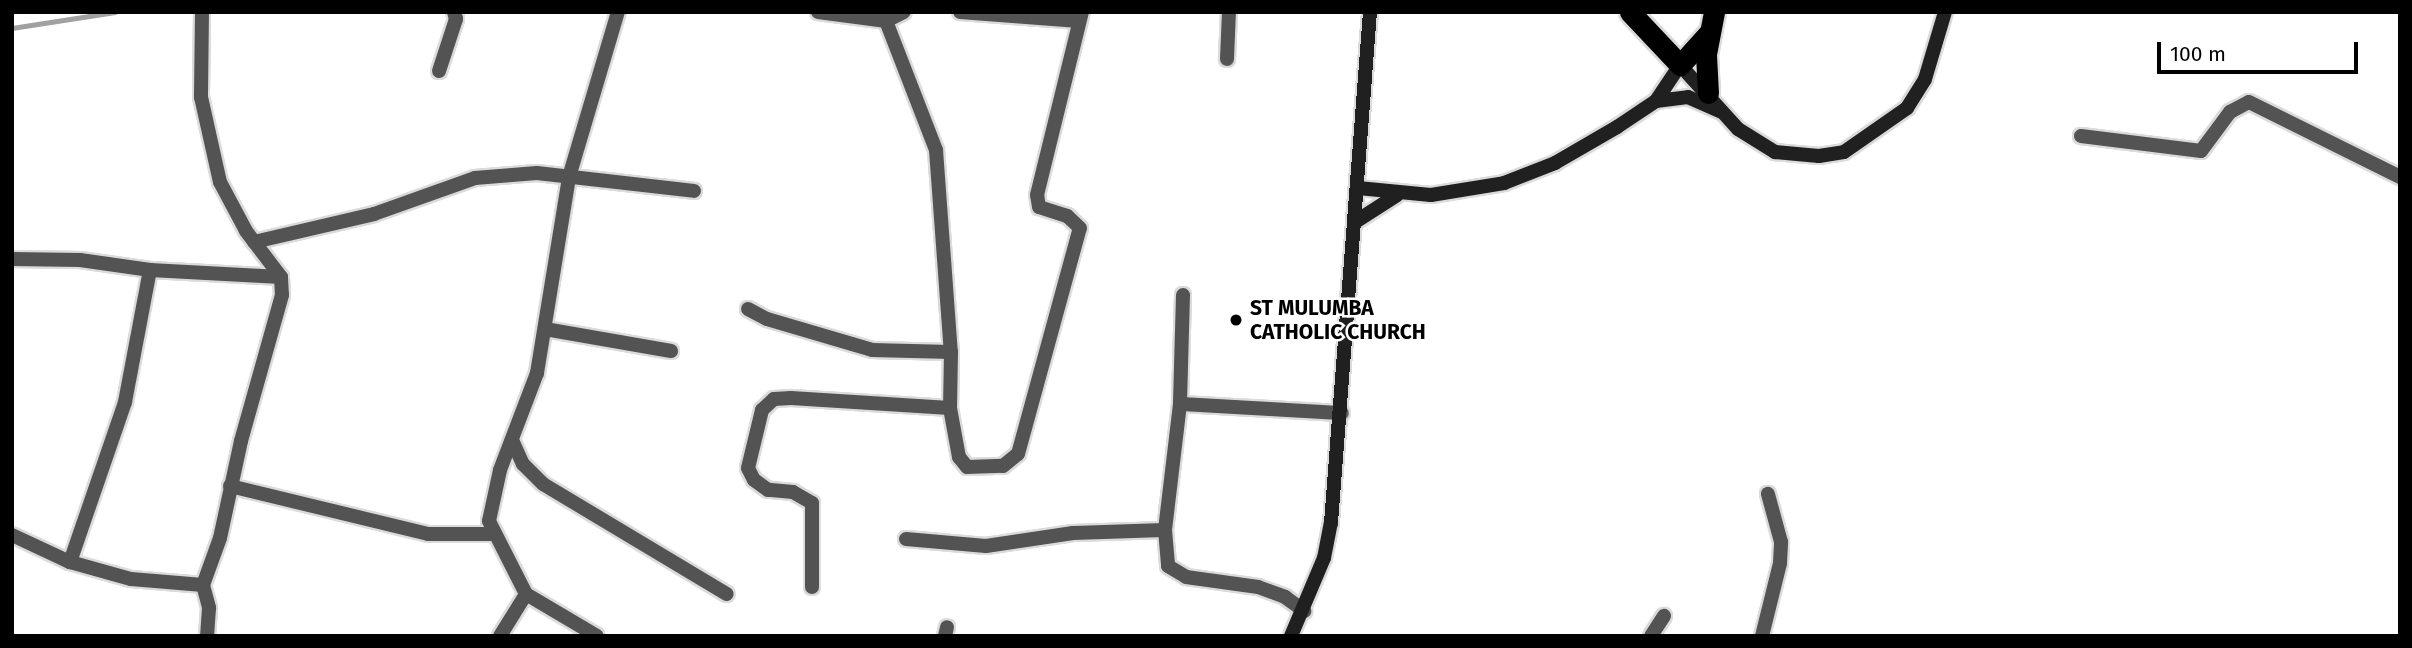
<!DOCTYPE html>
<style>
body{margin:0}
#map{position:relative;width:2412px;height:648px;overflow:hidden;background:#fff;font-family:"Fira Sans",sans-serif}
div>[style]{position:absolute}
.stream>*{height:4.5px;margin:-2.25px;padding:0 2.25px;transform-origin:2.25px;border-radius:2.25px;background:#a1a1a1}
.roads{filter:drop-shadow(2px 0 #dbdbdb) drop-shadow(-2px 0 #dbdbdb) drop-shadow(0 2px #dbdbdb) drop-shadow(0 -2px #dbdbdb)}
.street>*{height:14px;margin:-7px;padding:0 7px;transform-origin:7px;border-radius:7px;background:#535353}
.secondary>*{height:14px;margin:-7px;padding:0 7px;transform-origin:7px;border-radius:7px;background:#202020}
.highway>*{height:21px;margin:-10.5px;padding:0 10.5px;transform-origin:10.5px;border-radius:10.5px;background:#000}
.dots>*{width:19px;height:19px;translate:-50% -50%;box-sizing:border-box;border:4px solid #fff;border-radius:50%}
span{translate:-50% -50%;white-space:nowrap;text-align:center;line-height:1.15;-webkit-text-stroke:5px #fff;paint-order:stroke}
.poi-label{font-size:21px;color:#000;font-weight:700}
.left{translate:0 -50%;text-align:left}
.frame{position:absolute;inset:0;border:14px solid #000;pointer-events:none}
.scale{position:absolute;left:2157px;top:42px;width:201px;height:32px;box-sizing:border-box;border:4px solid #000;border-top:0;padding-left:9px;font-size:21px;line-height:24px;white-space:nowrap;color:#000;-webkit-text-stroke:5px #fff;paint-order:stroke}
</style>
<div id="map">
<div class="stream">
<div style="left:12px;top:28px;width:104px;rotate:-8.8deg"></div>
</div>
<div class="roads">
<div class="street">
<div style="left:202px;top:12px;width:85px;rotate:90.7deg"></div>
<div style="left:201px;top:97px;width:87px;rotate:77.4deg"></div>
<div style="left:220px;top:182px;width:55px;rotate:62deg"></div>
<div style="left:246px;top:231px;width:58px;rotate:52.7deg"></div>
<div style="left:281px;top:277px;width:18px;rotate:87deg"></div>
<div style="left:282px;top:295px;width:152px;rotate:105.7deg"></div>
<div style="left:241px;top:441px;width:99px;rotate:102.2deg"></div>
<div style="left:220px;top:538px;width:50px;rotate:109.9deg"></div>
<div style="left:203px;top:585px;width:24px;rotate:75deg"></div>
<div style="left:209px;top:608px;width:28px;rotate:94deg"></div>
<div style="left:818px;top:12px;width:69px;rotate:7.5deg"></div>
<div style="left:886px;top:21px;width:20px;rotate:-27deg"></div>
<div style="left:960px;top:12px;width:119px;rotate:4.3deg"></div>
<div style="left:886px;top:21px;width:138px;rotate:68.8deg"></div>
<div style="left:936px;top:150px;width:203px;rotate:85.8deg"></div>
<div style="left:951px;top:352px;width:56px;rotate:91deg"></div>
<div style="left:950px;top:408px;width:50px;rotate:79.6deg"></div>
<div style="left:959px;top:457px;width:13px;rotate:51deg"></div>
<div style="left:967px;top:467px;width:36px;rotate:-2deg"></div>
<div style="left:1003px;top:466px;width:19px;rotate:-39deg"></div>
<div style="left:1018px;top:454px;width:234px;rotate:-74.7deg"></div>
<div style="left:1080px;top:228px;width:18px;rotate:-137deg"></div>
<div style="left:1067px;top:216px;width:29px;rotate:-162deg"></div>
<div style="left:1039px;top:207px;width:12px;rotate:-99deg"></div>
<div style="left:1037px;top:195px;width:188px;rotate:-76.2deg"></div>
<div style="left:1227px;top:59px;width:47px;rotate:-87.6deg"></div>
<div style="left:439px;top:71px;width:55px;rotate:-71.9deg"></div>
<div style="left:456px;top:19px;width:7px;rotate:-106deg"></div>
<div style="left:2081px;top:136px;width:121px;rotate:7.1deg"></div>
<div style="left:2201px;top:151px;width:49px;rotate:-53.4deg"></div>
<div style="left:2230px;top:112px;width:21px;rotate:-28deg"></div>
<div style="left:2249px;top:102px;width:169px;rotate:26.4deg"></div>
<div style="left:254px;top:242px;width:123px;rotate:-13.1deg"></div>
<div style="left:374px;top:214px;width:107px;rotate:-19.6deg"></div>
<div style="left:475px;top:178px;width:62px;rotate:-4.6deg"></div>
<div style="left:537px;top:173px;width:158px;rotate:6.5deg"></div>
<div style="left:12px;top:259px;width:68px;rotate:0.8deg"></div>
<div style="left:80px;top:260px;width:71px;rotate:8.1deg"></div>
<div style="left:150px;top:270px;width:131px;rotate:3.1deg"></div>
<div style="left:1183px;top:295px;width:109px;rotate:91.6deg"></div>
<div style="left:1180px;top:404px;width:127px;rotate:96.8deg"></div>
<div style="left:1165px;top:530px;width:36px;rotate:85deg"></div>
<div style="left:1168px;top:566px;width:21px;rotate:31deg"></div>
<div style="left:1186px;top:577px;width:73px;rotate:7.9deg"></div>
<div style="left:1258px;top:587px;width:29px;rotate:20deg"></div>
<div style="left:1285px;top:597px;width:24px;rotate:36deg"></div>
<div style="left:748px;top:309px;width:21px;rotate:28deg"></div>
<div style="left:767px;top:319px;width:109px;rotate:16.4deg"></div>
<div style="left:872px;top:350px;width:79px;rotate:1.5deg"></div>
<div style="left:545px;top:329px;width:128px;rotate:9.9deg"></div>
<div style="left:1180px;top:404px;width:162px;rotate:3.2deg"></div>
<div style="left:513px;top:442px;width:24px;rotate:66deg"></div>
<div style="left:523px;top:464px;width:28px;rotate:45deg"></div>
<div style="left:543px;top:484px;width:214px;rotate:30.9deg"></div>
<div style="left:230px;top:486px;width:204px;rotate:13.6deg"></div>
<div style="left:428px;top:534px;width:65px"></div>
<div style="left:12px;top:535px;width:64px;rotate:25deg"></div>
<div style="left:70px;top:562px;width:63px;rotate:15.6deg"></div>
<div style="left:131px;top:579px;width:72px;rotate:4.8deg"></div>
<div style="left:906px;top:539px;width:80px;rotate:5deg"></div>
<div style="left:986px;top:546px;width:88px;rotate:-8.5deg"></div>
<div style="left:1073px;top:533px;width:92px;rotate:-1.9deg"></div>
<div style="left:70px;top:562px;width:169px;rotate:-71deg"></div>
<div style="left:125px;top:402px;width:134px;rotate:-79.3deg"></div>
<div style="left:812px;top:587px;width:84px;rotate:-90deg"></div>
<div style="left:812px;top:503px;width:22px;rotate:-150deg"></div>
<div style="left:793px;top:492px;width:25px;rotate:-175deg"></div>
<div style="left:768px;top:490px;width:17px;rotate:-144deg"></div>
<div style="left:754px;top:480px;width:13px;rotate:-117deg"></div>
<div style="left:748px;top:468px;width:60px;rotate:-76.4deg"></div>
<div style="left:762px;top:410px;width:16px;rotate:-43deg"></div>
<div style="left:774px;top:399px;width:17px;rotate:-3deg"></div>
<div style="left:791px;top:398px;width:159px;rotate:3.6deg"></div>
<div style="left:526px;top:594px;width:82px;rotate:30.6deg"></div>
<div style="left:500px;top:636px;width:49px;rotate:-58.2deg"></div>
<div style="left:526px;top:594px;width:82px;rotate:-116.9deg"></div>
<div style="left:489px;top:521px;width:52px;rotate:-77.8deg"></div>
<div style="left:500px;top:470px;width:104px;rotate:-69.1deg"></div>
<div style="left:537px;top:373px;width:199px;rotate:-80.7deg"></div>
<div style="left:569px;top:177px;width:172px;rotate:-73.5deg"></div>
<div style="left:945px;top:636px;width:9px;rotate:-77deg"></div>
<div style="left:1651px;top:636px;width:24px;rotate:-57deg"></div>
<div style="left:1762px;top:636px;width:75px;rotate:-76.1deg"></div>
<div style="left:1780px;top:563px;width:21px;rotate:-87deg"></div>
<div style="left:1781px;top:542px;width:50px;rotate:-105.2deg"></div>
</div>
<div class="secondary">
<div style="left:1656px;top:101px;width:32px;rotate:-7deg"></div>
<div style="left:1688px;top:97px;width:36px;rotate:24deg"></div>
<div style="left:1358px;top:188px;width:73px;rotate:5.5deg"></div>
<div style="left:1431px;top:195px;width:74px;rotate:-9.3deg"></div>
<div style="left:1504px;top:183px;width:55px;rotate:-21.4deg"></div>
<div style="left:1555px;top:163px;width:72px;rotate:-30.1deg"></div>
<div style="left:1617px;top:127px;width:47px;rotate:-33.7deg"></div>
<div style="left:1656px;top:101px;width:43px;rotate:-56.3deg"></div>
<div style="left:1680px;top:65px;width:86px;rotate:47.8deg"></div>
<div style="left:1738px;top:129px;width:44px;rotate:31.9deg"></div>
<div style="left:1775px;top:152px;width:44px;rotate:5.2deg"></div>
<div style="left:1819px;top:156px;width:25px;rotate:-9deg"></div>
<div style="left:1844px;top:152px;width:77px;rotate:-34.9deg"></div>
<div style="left:1907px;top:108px;width:34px;rotate:-58deg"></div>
<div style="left:1925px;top:79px;width:70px;rotate:-73.4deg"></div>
<div style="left:1355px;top:222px;width:50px;rotate:-32.7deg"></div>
<div style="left:1291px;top:636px;width:85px;rotate:-67.1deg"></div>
<div style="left:1324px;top:558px;width:36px;rotate:-79deg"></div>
<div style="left:1331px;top:523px;width:512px;rotate:-85.64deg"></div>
</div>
<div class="highway">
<div style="left:1630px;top:12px;width:73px;rotate:46.7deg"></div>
<div style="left:1680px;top:65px;width:43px;rotate:-47.8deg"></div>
<div style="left:1708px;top:93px;width:39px;rotate:-93deg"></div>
<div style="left:1706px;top:54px;width:43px;rotate:-79.2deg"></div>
</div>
</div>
<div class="dots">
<div style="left:1236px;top:320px;background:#000"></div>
</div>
<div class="poi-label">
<span class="left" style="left:1250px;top:320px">ST MULUMBA<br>CATHOLIC CHURCH</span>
</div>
<div class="frame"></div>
<div class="scale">100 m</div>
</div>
